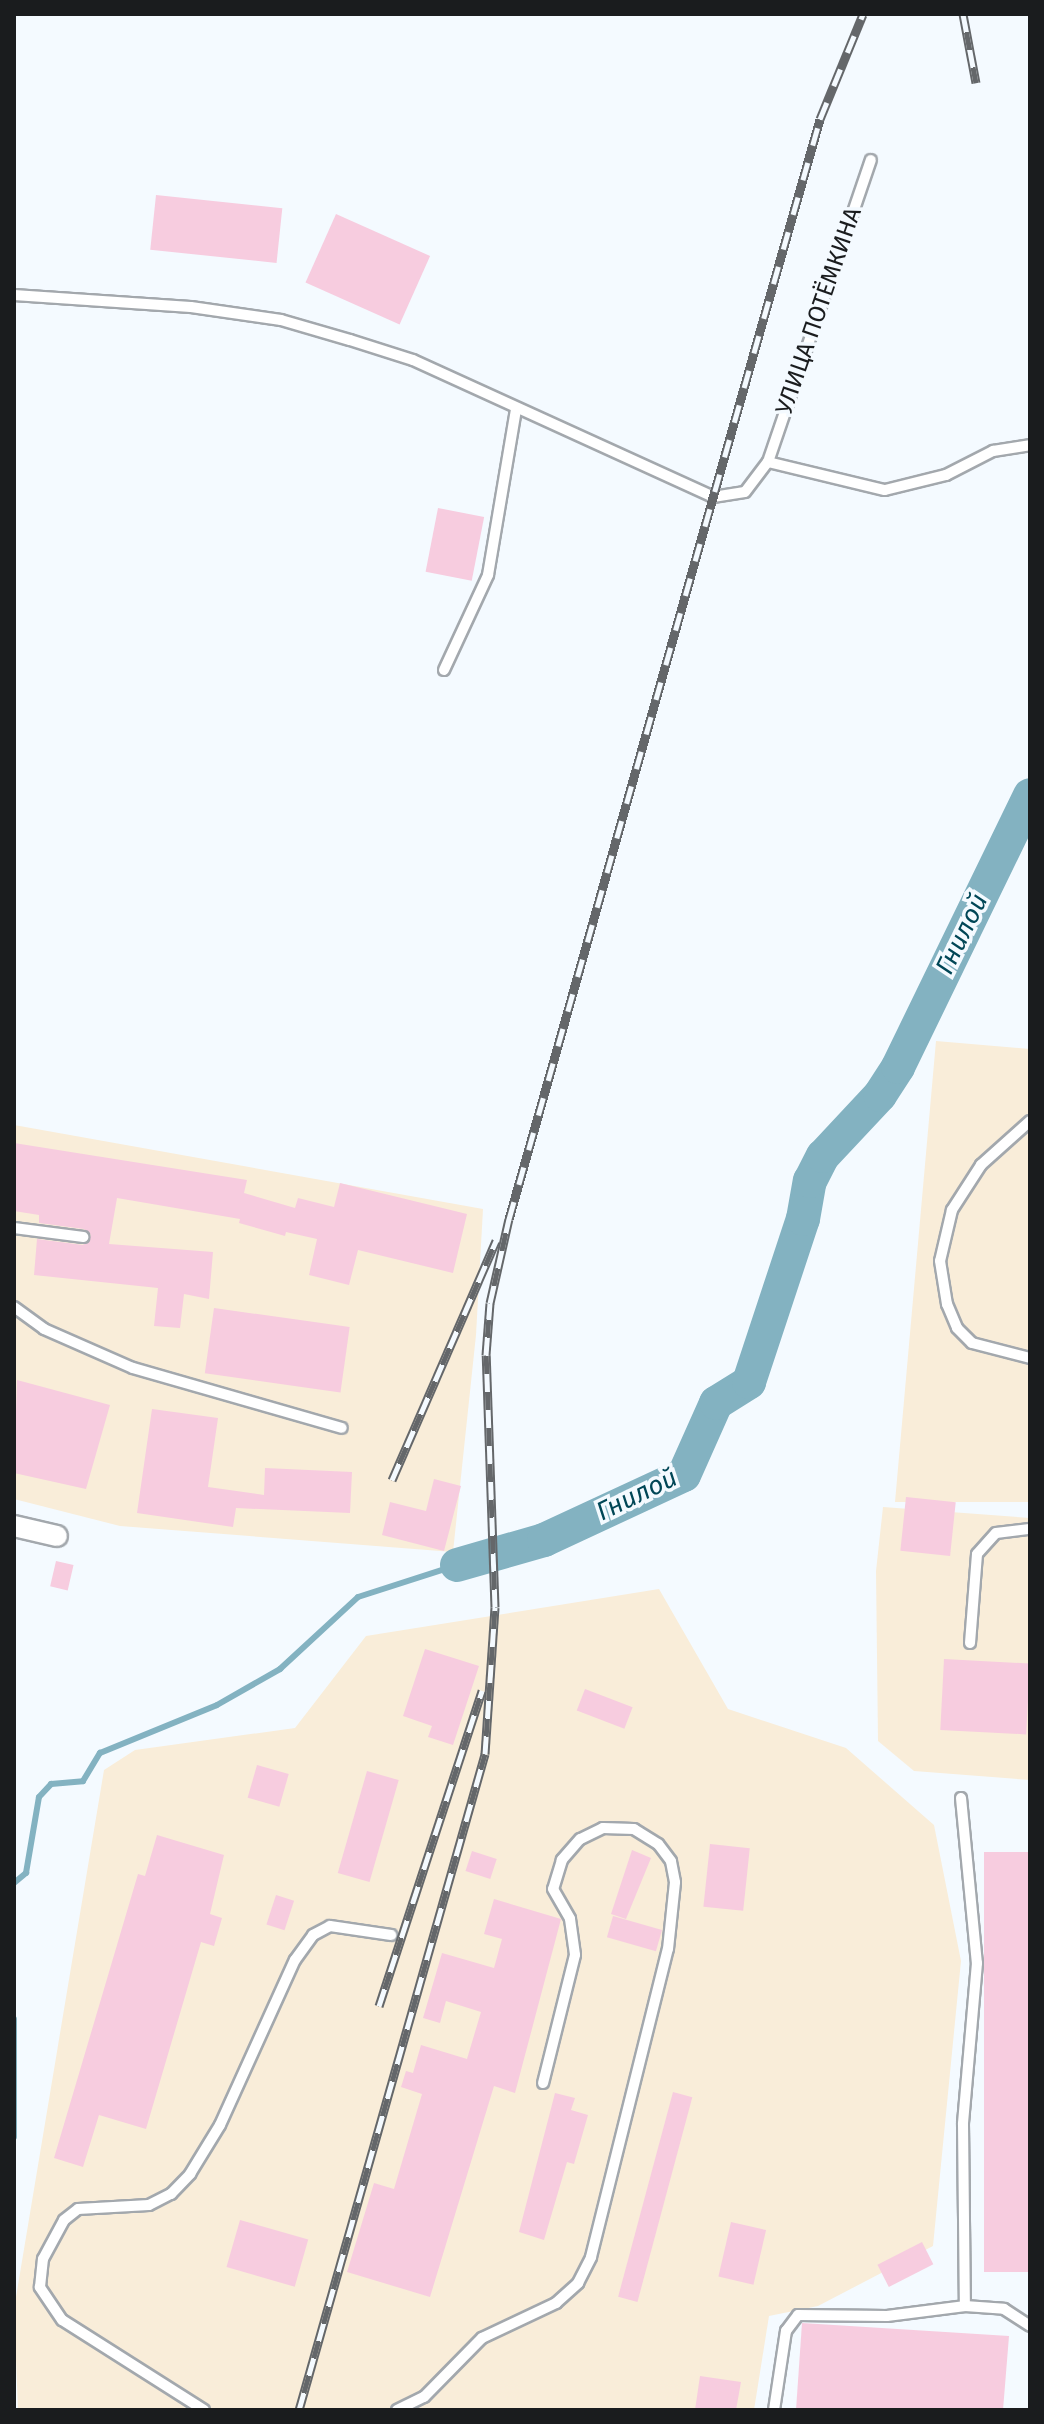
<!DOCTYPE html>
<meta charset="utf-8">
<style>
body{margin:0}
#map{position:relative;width:1044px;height:2424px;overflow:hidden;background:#f4faff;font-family:"Fira Sans",sans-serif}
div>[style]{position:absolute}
.industrial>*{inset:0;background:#f9edd9}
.stream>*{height:6px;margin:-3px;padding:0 3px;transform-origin:3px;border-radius:3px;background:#83b2c1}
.river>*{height:34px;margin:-17px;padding:0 17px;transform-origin:17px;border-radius:17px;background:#83b2c1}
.building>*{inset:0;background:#f7ccdf;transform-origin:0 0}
.roads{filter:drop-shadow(2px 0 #a3a8ad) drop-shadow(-2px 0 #a3a8ad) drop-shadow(0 2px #a3a8ad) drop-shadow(0 -2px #a3a8ad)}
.service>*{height:10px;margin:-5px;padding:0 5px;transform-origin:5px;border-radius:5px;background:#fff}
.minor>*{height:20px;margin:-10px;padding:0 10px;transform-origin:10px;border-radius:10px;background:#fff}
.rail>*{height:9px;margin-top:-4.5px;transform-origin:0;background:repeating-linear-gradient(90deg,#f4faff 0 18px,#64676a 0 36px);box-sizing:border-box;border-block:2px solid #64676a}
span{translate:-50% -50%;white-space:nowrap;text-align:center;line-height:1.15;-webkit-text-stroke:7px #f4faff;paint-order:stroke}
.street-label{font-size:24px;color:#1a1c1e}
.water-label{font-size:26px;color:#004656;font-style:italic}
.frame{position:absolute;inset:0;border:16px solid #1a1c1e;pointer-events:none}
</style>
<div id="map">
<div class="industrial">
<div style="clip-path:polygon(936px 1041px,1030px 1049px,1030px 1502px,895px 1502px)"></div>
<div style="clip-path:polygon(14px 1125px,483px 1209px,476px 1335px,453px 1552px,120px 1526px,14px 1499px)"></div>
<div style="clip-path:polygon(883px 1507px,1030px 1518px,1030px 1780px,914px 1771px,878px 1741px,876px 1571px)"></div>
<div style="clip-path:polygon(659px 1589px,728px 1709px,846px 1748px,934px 1825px,961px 1961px,933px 2246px,818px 2306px,769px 2316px,754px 2410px,18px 2410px,14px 2309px,104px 1770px,135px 1750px,295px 1728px,366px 1636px)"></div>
</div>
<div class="stream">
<div style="left:14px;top:1883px;width:16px;rotate:-40deg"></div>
<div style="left:26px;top:1873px;width:77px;rotate:-80.3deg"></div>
<div style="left:39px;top:1797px;width:18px;rotate:-47deg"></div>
<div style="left:51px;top:1784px;width:32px;rotate:-5deg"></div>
<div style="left:83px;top:1781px;width:33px;rotate:-59deg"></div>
<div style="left:100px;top:1753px;width:126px;rotate:-22.3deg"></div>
<div style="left:217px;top:1705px;width:73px;rotate:-29.7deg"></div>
<div style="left:280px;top:1669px;width:106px;rotate:-42.7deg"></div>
<div style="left:358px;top:1597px;width:104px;rotate:-17.9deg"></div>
<div style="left:14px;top:2019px;width:118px;rotate:90deg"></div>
</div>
<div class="river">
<div style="left:457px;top:1565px;width:91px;rotate:-16deg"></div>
<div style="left:544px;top:1540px;width:154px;rotate:-24.9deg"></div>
<div style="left:684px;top:1475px;width:79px;rotate:-66deg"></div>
<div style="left:716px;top:1403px;width:39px;rotate:-32deg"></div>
<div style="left:749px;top:1382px;width:172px;rotate:-71.7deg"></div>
<div style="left:803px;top:1219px;width:39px;rotate:-80deg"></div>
<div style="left:810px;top:1181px;width:28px;rotate:-63deg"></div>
<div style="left:823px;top:1156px;width:83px;rotate:-46.9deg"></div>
<div style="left:880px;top:1095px;width:33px;rotate:-57deg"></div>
<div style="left:898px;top:1067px;width:302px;rotate:-64.1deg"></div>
</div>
<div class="building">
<div style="left:156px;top:195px;width:127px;height:55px;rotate:6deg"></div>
<div style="left:336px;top:214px;width:103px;height:75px;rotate:24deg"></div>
<div style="left:438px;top:508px;width:47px;height:65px;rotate:11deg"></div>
<div style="clip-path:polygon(14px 1143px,247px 1180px,244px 1193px,295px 1208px,298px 1198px,334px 1207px,340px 1183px,467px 1214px,453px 1273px,358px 1250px,349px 1285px,309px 1275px,317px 1239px,286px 1232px,285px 1236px,239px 1223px,240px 1219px,117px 1198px,109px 1244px,213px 1252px,209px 1299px,184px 1294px,180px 1328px,154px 1326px,158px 1288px,34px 1275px,37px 1239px,83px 1245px,91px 1235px,84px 1229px,39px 1223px,39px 1215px,14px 1211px)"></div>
<div style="left:214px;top:1308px;width:137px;height:66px;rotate:8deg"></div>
<div style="clip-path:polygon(17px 1380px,110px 1405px,86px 1489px,14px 1473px)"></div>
<div style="clip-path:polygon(152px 1409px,218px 1418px,208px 1487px,264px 1495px,265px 1468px,352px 1472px,350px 1513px,236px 1508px,233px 1527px,137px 1513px)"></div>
<div style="clip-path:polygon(434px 1479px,461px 1486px,444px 1551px,382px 1535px,390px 1502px,426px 1511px)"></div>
<div style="left:906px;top:1497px;width:50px;height:54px;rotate:6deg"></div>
<div style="left:56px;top:1561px;width:18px;height:26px;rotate:13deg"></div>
<div style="clip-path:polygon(425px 1649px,479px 1666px,453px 1745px,428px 1737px,432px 1726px,403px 1716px)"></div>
<div style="left:944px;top:1659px;width:86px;height:71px;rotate:3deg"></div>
<div style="left:585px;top:1689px;width:51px;height:23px;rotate:21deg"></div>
<div style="left:257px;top:1765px;width:33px;height:34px;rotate:16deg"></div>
<div style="left:367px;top:1771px;width:33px;height:106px;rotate:16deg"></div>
<div style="clip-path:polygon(157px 1835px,224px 1855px,210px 1914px,222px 1918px,214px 1946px,201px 1942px,146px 2129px,99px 2115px,83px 2167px,54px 2158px,138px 1874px,145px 1876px)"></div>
<div style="left:710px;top:1844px;width:40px;height:63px;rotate:6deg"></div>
<div style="clip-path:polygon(632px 1850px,651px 1858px,626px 1919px,611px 1914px)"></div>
<div style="left:472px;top:1851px;width:26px;height:21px;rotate:18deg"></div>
<div style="left:984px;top:1852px;width:46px;height:420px"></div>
<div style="left:276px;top:1895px;width:19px;height:31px;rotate:18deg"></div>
<div style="clip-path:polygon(494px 1899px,561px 1919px,515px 2093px,494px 2086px,430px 2297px,347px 2272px,374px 2183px,394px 2189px,422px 2094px,401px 2087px,406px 2071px,413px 2073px,421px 2045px,467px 2059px,481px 2012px,446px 2001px,440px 2023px,423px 2018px,442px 1953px,494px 1968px,502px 1939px,484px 1934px)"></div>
<div style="left:613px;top:1916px;width:51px;height:22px;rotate:16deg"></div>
<div style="left:673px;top:2092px;width:20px;height:212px;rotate:15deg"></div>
<div style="clip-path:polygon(555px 2093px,575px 2098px,571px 2110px,588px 2115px,574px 2164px,567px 2162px,544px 2240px,519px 2232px)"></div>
<div style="left:240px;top:2220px;width:71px;height:49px;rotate:16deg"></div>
<div style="left:731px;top:2222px;width:36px;height:56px;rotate:13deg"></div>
<div style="left:922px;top:2242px;width:25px;height:50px;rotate:63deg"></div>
<div style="clip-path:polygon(802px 2323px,1009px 2336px,1003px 2410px,796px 2410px)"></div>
<div style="clip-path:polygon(700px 2376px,741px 2382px,736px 2410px,695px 2410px)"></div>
</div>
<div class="roads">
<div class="service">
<div style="left:14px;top:295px;width:177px;rotate:3.9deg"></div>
<div style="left:191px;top:307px;width:91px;rotate:8.2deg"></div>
<div style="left:281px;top:320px;width:72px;rotate:16.2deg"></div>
<div style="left:350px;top:340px;width:66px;rotate:17.6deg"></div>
<div style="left:413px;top:360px;width:330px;rotate:24.5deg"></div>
<div style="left:713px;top:497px;width:32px;rotate:-9deg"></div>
<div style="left:745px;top:492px;width:38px;rotate:-53deg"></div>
<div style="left:768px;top:462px;width:120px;rotate:13.5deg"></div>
<div style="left:885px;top:490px;width:63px;rotate:-13.8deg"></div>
<div style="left:946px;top:475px;width:53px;rotate:-27.1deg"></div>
<div style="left:993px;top:451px;width:37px;rotate:-9deg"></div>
<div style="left:768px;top:462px;width:319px;rotate:-71.2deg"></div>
<div style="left:444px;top:670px;width:105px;rotate:-65.1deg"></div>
<div style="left:488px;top:575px;width:168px;rotate:-80.4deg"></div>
<div style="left:1030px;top:1121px;width:66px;rotate:138.1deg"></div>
<div style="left:981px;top:1165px;width:54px;rotate:122.8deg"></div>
<div style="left:952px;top:1210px;width:52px;rotate:103.2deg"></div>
<div style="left:940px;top:1261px;width:44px;rotate:80.8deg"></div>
<div style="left:947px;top:1304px;width:26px;rotate:67deg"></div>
<div style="left:957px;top:1328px;width:21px;rotate:45deg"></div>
<div style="left:972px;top:1343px;width:60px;rotate:14.5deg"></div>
<div style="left:14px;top:1228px;width:70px;rotate:7.4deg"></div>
<div style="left:14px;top:1307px;width:37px;rotate:36deg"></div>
<div style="left:44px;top:1329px;width:97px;rotate:23.7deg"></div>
<div style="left:133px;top:1368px;width:217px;rotate:16deg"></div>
<div style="left:970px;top:1643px;width:89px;rotate:-85.5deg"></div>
<div style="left:977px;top:1554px;width:28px;rotate:-48deg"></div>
<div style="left:996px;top:1533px;width:34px;rotate:-7deg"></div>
<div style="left:961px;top:1798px;width:166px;rotate:84.5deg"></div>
<div style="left:977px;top:1963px;width:162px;rotate:95deg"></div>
<div style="left:963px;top:2124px;width:182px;rotate:89.4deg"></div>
<div style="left:965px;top:2306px;width:39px;rotate:4deg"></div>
<div style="left:1004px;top:2309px;width:31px;rotate:33deg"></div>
<div style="left:204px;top:2410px;width:168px;rotate:-147.6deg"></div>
<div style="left:62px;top:2320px;width:40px;rotate:-124deg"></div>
<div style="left:40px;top:2287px;width:28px;rotate:-84deg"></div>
<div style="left:43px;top:2259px;width:44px;rotate:-61.7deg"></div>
<div style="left:64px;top:2220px;width:18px;rotate:-38deg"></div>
<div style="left:78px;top:2209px;width:71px;rotate:-3.2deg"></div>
<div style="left:149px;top:2205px;width:25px;rotate:-27deg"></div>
<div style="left:171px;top:2194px;width:28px;rotate:-46deg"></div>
<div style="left:190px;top:2174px;width:57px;rotate:-58.5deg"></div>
<div style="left:220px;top:2125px;width:181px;rotate:-65.6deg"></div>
<div style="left:295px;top:1960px;width:31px;rotate:-54deg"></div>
<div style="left:313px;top:1935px;width:19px;rotate:-28deg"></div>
<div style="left:330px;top:1926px;width:62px;rotate:8.4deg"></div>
<div style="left:397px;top:2410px;width:30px;rotate:-26deg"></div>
<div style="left:424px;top:2397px;width:83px;rotate:-45.5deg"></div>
<div style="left:482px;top:2338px;width:82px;rotate:-25.3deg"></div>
<div style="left:556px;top:2303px;width:30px;rotate:-42deg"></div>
<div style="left:578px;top:2283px;width:29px;rotate:-63deg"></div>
<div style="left:591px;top:2257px;width:317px;rotate:-76deg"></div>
<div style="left:668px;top:1949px;width:67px;rotate:-84deg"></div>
<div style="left:675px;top:1882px;width:21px;rotate:-101deg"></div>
<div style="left:671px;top:1861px;width:21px;rotate:-127deg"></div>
<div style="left:658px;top:1844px;width:28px;rotate:-148deg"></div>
<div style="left:634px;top:1829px;width:31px;rotate:-178deg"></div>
<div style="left:603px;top:1828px;width:25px;rotate:154deg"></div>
<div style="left:580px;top:1839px;width:28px;rotate:131deg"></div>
<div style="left:562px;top:1860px;width:30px;rotate:107deg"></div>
<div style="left:553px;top:1889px;width:34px;rotate:60deg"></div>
<div style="left:570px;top:1919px;width:36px;rotate:82deg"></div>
<div style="left:575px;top:1955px;width:132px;rotate:104deg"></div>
<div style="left:774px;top:2410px;width:80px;rotate:-81.4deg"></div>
<div style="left:786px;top:2331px;width:20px;rotate:-53deg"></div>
<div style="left:798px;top:2315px;width:89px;rotate:0.6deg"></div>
<div style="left:887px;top:2316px;width:79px;rotate:-7.3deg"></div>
</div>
<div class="minor">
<div style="left:14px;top:1526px;width:44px;rotate:13.1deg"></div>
</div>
</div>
<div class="rail">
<div style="left:963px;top:14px;width:70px;rotate:79.3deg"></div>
<div style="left:392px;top:1480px;width:261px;rotate:-66.5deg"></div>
<div style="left:379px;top:2006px;width:332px;rotate:-71.9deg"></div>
<div style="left:299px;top:2410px;width:682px;rotate:-74.17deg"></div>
<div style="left:485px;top:1754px;width:147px;rotate:-86.1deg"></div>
<div style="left:495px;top:1607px;width:252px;rotate:-92deg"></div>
<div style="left:486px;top:1355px;width:52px;rotate:-85.6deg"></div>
<div style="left:490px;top:1303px;width:86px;rotate:-77.3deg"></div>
<div style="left:509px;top:1219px;width:1143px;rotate:-74.21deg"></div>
<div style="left:820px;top:119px;width:113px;rotate:-67.7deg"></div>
</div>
<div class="street-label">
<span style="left:819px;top:311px;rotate:-71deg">УЛИЦА ПОТЁМКИНА</span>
</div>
<div class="water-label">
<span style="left:962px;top:934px;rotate:-64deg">Гнилой</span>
<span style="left:637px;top:1495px;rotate:-26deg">Гнилой</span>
</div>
<div class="frame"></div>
</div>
